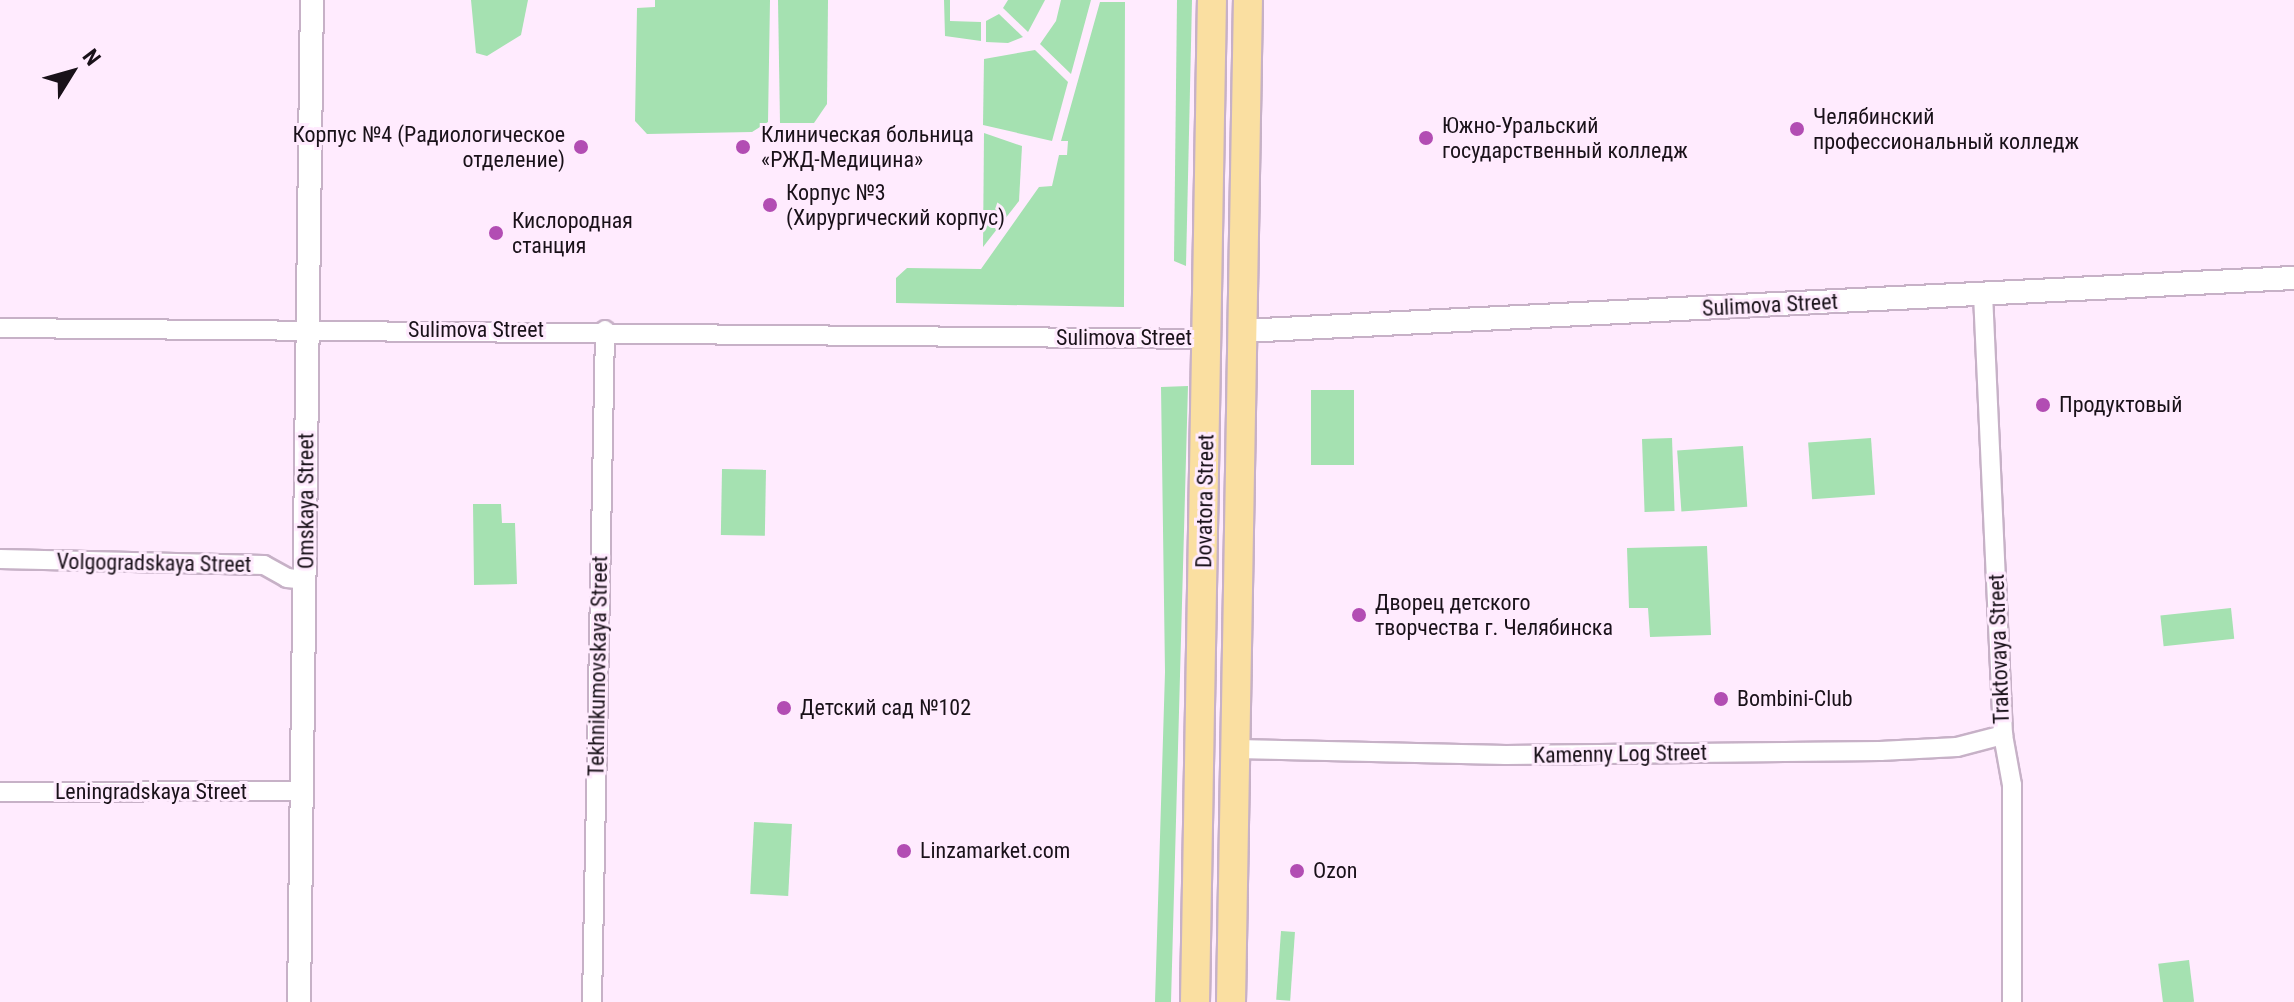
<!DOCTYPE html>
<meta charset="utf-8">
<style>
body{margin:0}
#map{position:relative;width:2294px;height:1002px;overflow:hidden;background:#ffebfe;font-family:"Roboto Condensed",sans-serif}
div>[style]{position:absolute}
.green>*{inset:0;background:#a5e1b1;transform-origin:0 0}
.roads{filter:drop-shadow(2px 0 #c7b1c7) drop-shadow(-2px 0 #c7b1c7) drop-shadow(0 2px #c7b1c7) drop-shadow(0 -2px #c7b1c7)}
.minor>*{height:18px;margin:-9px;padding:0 9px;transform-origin:9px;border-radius:9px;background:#fff}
.tertiary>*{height:22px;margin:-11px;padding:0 11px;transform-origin:11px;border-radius:11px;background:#fff}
.primary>*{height:28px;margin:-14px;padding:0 14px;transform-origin:14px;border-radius:14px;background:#fadfa1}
.dots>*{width:22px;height:22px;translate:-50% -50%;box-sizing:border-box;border:4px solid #ffebfe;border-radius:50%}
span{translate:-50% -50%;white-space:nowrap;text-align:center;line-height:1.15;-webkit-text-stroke:6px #ffebfe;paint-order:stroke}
.poi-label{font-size:22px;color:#191119}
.left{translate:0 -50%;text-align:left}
.right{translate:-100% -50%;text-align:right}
.street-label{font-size:22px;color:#191119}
.north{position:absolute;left:32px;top:32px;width:80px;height:80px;-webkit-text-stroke:6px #ffebfe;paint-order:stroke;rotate:53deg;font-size:22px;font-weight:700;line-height:32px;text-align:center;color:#191119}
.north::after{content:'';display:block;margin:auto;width:28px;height:36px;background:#191119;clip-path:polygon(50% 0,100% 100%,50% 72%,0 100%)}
</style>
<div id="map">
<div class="green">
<div style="clip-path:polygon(471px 0,528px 0,521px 35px,487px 56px,476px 53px)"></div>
<div style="clip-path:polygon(655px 0,770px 0,768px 122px,752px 132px,647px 134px,635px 121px,637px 8px,655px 7px)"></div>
<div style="clip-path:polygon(778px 0,828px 0,827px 104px,814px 123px,780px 123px)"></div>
<div style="clip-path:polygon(944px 0,950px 0,950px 21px,981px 22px,981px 41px,945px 36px)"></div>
<div style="clip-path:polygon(1008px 0,1045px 0,1028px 32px,1003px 8px)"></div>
<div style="clip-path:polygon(1061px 0,1091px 0,1071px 74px,1040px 44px,1056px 21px)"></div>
<div style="clip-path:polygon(1177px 0,1192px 0,1186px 266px,1174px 261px)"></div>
<div style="clip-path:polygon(1100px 2px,1125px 2px,1124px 307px,896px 303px,896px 278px,907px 268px,981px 269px,1039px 187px,1052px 186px,1059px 155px,1067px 155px,1068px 141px,1061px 141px)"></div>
<div style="clip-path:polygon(999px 14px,1023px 37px,1008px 43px,986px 42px,986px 21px)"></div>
<div style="clip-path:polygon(1035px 50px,1068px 82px,1052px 141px,983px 125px,984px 59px)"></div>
<div style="clip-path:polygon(984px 133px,1022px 146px,1019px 201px,983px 247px)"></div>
<div style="clip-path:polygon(1188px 386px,1171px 1002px,1155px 1002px,1165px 672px,1161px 387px)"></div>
<div style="left:1311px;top:390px;width:43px;height:75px"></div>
<div style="left:1672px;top:438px;width:73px;height:30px;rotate:88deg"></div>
<div style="left:1871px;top:438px;width:57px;height:63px;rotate:86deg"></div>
<div style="left:1743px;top:446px;width:61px;height:66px;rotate:86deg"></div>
<div style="left:722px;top:469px;width:44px;height:66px;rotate:1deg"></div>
<div style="clip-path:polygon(473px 504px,501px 504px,502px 523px,515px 523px,517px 584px,474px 585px)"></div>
<div style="clip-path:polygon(1707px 546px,1711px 635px,1650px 637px,1648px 608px,1629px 608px,1627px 548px)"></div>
<div style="left:2231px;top:608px;width:31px;height:71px;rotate:84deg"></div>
<div style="left:754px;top:822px;width:38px;height:72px;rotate:3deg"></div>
<div style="left:1281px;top:931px;width:14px;height:69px;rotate:4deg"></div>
<div style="left:2189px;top:960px;width:42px;height:31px;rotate:83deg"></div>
</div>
<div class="roads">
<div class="minor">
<div style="left:1983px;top:294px;width:441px;rotate:87.4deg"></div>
<div style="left:2003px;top:735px;width:51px;rotate:79.8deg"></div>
<div style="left:2012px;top:785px;width:217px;rotate:90deg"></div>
<div style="left:0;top:328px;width:1206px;rotate:0.52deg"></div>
<div style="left:0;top:559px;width:264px;rotate:1.3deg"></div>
<div style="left:264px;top:565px;width:26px;rotate:29deg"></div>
<div style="left:287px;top:578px;width:18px;rotate:6deg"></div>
<div style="left:1237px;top:749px;width:269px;rotate:1.3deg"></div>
<div style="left:1506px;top:755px;width:374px;rotate:-0.6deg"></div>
<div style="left:1880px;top:751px;width:77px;rotate:-3deg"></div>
<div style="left:1957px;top:747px;width:48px;rotate:-14.6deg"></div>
<div style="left:0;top:792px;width:303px;rotate:-0.2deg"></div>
<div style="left:592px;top:1002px;width:672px;rotate:-88.89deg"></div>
</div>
<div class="tertiary">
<div style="left:1243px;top:331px;width:1052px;rotate:-2.89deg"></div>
<div style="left:299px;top:1002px;width:1002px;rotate:-89.26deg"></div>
</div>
<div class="primary">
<div style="left:1195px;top:1002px;width:1002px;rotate:-89.03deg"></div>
<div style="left:1231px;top:1002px;width:1002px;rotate:-89.03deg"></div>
</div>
</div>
<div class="dots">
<div style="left:1797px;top:129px;background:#b24db3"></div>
<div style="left:1426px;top:138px;background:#b24db3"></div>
<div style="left:581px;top:147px;background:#b24db3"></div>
<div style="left:743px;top:147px;background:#b24db3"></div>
<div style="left:770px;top:205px;background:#b24db3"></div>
<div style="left:496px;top:233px;background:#b24db3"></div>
<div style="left:2043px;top:405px;background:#b24db3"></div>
<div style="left:1359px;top:615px;background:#b24db3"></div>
<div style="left:1721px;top:699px;background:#b24db3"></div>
<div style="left:784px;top:708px;background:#b24db3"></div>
<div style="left:904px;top:851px;background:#b24db3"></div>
<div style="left:1297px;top:871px;background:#b24db3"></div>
</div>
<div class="poi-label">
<span class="left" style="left:1813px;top:129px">Челябинский<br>профессиональный колледж</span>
<span class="left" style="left:1442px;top:138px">Южно-Уральский<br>государственный колледж</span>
<span class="right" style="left:565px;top:147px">Корпус №4 (Радиологическое<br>отделение)</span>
<span class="left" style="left:761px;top:147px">Клиническая больница<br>«РЖД-Медицина»</span>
<span class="left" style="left:786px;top:205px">Корпус №3<br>(Хирургический корпус)</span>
<span class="left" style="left:512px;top:233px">Кислородная<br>станция</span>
<span class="left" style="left:2059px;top:405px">Продуктовый</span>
<span class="left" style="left:1375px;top:615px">Дворец детского<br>творчества г. Челябинска</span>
<span class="left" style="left:1737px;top:699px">Bombini-Club</span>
<span class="left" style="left:800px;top:708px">Детский сад №102</span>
<span class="left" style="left:920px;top:851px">Linzamarket.com</span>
<span class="left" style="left:1313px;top:871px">Ozon</span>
</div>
<div class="street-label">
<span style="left:1770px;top:305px;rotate:-3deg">Sulimova Street</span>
<span style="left:476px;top:330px">Sulimova Street</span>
<span style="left:1124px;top:338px">Sulimova Street</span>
<span style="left:306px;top:501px;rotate:-90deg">Omskaya Street</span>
<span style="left:1205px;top:501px;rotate:-89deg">Dovatora Street</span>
<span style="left:154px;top:563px;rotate:1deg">Volgogradskaya Street</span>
<span style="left:1999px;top:649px;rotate:-92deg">Traktovaya Street</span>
<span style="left:598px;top:666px;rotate:-89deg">Tekhnikumovskaya Street</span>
<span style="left:1620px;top:754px;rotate:-1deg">Kamenny Log Street</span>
<span style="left:151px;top:792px">Leningradskaya Street</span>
</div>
<div class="north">N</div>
</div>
